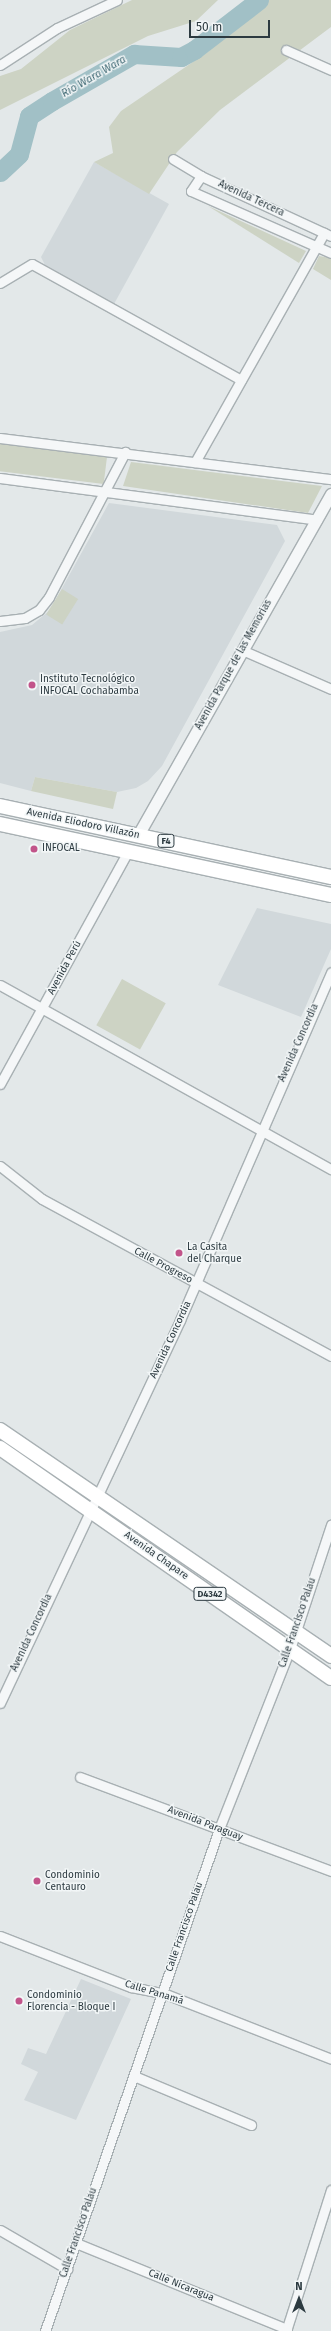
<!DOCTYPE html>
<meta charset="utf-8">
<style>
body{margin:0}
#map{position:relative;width:331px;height:2331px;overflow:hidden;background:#e3e8e9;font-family:"Fira Sans",sans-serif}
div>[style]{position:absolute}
.built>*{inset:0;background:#d1d8db}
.green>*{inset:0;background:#cdd3c4;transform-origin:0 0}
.river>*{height:19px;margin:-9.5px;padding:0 9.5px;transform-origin:9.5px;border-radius:9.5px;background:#a1c0c6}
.roads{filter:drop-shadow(1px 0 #a8b0b3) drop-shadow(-1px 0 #a8b0b3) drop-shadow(0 1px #a8b0b3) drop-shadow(0 -1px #a8b0b3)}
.minor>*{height:9px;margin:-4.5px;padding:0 4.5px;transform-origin:4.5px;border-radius:4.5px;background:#f5f7f8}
.tertiary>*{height:11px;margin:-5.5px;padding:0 5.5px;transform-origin:5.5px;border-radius:5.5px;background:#f5f7f8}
.primary>*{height:14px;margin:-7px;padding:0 7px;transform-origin:7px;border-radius:7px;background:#fff}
.trunk>*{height:14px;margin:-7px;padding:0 7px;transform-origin:7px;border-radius:7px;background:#fff}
.dots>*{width:11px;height:11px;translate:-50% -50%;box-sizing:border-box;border:2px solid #f2f6f7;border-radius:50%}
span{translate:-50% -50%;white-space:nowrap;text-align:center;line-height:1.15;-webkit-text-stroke:3px #f2f6f7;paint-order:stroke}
.shield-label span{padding:1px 3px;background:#f2f6f7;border:1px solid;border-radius:3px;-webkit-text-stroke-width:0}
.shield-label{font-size:9px;color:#2c3a40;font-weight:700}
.street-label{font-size:10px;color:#2c3a40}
.poi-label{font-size:10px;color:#2c3a40}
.left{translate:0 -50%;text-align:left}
.water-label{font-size:11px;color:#3a6570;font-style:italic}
.north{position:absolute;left:279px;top:2279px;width:40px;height:40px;-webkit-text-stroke:3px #f2f6f7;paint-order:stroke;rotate:0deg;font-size:11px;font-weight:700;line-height:16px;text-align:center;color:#2c3a40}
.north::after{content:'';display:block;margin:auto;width:14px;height:18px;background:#2c3a40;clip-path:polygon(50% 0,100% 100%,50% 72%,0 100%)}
.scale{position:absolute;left:189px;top:20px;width:81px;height:18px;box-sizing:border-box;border:2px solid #2c3a40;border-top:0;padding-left:5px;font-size:12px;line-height:14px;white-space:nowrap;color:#2c3a40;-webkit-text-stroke:3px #f2f6f7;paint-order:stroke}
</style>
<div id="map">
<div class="built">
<div style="clip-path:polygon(94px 162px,169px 204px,114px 304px,45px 265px,41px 257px)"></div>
<div style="clip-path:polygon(109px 503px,277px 525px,285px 541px,162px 766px,148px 781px,136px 788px,117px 792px,35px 777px,31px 791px,0 783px,0 632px,32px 625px,50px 610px)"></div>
<div style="clip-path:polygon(257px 908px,331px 924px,331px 949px,301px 1017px,218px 985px)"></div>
<div style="clip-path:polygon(81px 1979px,131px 1999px,76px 2120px,24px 2100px,38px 2072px,21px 2064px,28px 2048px,46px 2054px)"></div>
</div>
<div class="green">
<div style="clip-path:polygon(132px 0,218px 0,196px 21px,148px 36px,0 110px,0 76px,21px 69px,70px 30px)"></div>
<div style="clip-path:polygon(268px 0,331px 0,331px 27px,220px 110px,177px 152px,149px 194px,94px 162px,113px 153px,109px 127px,121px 111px,209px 51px,243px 17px)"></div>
<div style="clip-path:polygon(208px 206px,306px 251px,299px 263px)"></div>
<div style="clip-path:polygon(319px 256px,331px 258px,331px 280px,313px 269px)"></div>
<div style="left:0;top:442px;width:108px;height:29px;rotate:7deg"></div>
<div style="clip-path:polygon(131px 462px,322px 486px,308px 513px,123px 486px)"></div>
<div style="left:62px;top:589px;width:19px;height:30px;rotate:32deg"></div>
<div style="clip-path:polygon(35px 777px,117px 792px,113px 809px,31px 791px)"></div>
<div style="left:122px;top:979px;width:50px;height:53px;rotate:29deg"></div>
</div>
<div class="river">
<div style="left:0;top:172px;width:26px;rotate:-43deg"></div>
<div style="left:19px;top:154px;width:39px;rotate:-75deg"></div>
<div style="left:29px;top:116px;width:27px;rotate:-33deg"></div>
<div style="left:52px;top:101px;width:95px;rotate:-29.8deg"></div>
<div style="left:134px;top:54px;width:47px;rotate:3.7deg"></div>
<div style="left:181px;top:57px;width:15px;rotate:-28deg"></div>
<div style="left:194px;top:50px;width:82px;rotate:-37.6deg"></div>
</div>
<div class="roads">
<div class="minor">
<div style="left:286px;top:50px;width:49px;rotate:24deg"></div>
<div style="left:0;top:65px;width:68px;rotate:-33deg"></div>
<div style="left:57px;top:28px;width:66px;rotate:-25deg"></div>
<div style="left:173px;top:159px;width:33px;rotate:31deg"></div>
<div style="left:201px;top:176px;width:143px;rotate:24.8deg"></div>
<div style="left:201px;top:176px;width:18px;rotate:124deg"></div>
<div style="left:191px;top:191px;width:153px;rotate:23.9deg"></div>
<div style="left:0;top:283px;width:37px;rotate:-31deg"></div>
<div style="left:32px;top:264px;width:239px;rotate:29deg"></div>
<div style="left:0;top:438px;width:334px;rotate:7.1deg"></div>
<div style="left:195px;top:462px;width:263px;rotate:-60.6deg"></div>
<div style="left:0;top:478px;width:320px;rotate:7.5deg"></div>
<div style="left:0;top:621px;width:25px;rotate:-7deg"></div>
<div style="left:25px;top:618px;width:16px;rotate:-30deg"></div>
<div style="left:39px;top:610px;width:16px;rotate:-52deg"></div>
<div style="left:49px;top:597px;width:164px;rotate:-62.3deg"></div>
<div style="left:242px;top:650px;width:97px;rotate:23.7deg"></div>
<div style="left:0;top:985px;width:379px;rotate:29.1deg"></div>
<div style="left:0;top:1084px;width:266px;rotate:-61.2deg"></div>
<div style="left:0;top:1166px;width:53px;rotate:38.2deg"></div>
<div style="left:42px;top:1199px;width:329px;rotate:28.5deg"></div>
<div style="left:0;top:1703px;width:423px;rotate:-64.8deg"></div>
<div style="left:180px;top:1320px;width:379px;rotate:-66.5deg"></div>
<div style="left:80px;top:1777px;width:268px;rotate:20.5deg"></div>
<div style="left:0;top:1936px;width:141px;rotate:21.3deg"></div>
<div style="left:131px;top:1987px;width:33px;rotate:11deg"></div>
<div style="left:163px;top:1993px;width:180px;rotate:21.4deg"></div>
<div style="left:134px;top:2076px;width:127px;rotate:22.7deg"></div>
<div style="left:0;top:2230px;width:78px;rotate:30.2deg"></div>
<div style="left:76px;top:2243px;width:228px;rotate:22.2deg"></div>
<div style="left:45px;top:2331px;width:531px;rotate:-70.88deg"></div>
<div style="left:219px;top:1829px;width:193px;rotate:-68.5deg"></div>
<div style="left:290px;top:1649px;width:131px;rotate:-71.7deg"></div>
<div style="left:286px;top:2331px;width:148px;rotate:-72.3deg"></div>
</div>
<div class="tertiary">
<div style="left:138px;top:835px;width:392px;rotate:-60.5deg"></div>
</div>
<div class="primary">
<div style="left:0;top:1430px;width:401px;rotate:34.3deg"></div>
<div style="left:0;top:1448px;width:403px;rotate:34.8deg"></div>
</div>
<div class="trunk">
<div style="left:0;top:806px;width:339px;rotate:12.1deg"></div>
<div style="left:0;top:824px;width:339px;rotate:12.1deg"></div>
</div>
</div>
<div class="dots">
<div style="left:32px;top:685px;background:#c2548a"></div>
<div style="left:34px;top:849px;background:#c2548a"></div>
<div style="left:179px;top:1253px;background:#c2548a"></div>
<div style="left:37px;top:1881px;background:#c2548a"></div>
<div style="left:19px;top:2001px;background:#c2548a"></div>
</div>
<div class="shield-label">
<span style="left:166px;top:841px">F4</span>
<span style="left:210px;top:1594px">D4342</span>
</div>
<div class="street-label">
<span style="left:251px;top:199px;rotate:25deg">Avenida Tercera</span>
<span style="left:234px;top:665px;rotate:-61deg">Avenida Parque de las Memorias</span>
<span style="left:83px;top:824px;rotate:12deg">Avenida Eliodoro Villazón</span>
<span style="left:65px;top:968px;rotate:-62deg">Avenida Perú</span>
<span style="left:299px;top:1043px;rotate:-66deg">Avenida Concordia</span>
<span style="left:163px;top:1266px;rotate:28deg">Calle Progreso</span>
<span style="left:171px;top:1340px;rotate:-65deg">Avenida Concordia</span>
<span style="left:156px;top:1556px;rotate:35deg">Avenida Chapare</span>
<span style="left:298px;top:1623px;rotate:-71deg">Calle Francisco Palau</span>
<span style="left:32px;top:1633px;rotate:-65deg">Avenida Concordia</span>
<span style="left:205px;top:1824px;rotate:21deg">Avenida Paraguay</span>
<span style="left:185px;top:1927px;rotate:-71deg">Calle Francisco Palau</span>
<span style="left:154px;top:1993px;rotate:17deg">Calle Panamá</span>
<span style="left:79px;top:2233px;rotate:-71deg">Calle Francisco Palau</span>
<span style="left:181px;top:2286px;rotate:22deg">Calle Nicaragua</span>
</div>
<div class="poi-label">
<span class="left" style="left:40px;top:685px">Instituto Tecnológico<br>INFOCAL Cochabamba</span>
<span class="left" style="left:42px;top:849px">INFOCAL</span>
<span class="left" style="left:187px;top:1253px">La Casita<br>del Charque</span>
<span class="left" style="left:45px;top:1881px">Condominio<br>Centauro</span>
<span class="left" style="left:27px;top:2001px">Condominio<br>Florencia - Bloque I</span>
</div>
<div class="water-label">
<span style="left:94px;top:77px;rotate:-30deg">Río Wara Wara</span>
</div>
<div class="north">N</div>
<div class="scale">50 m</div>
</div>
